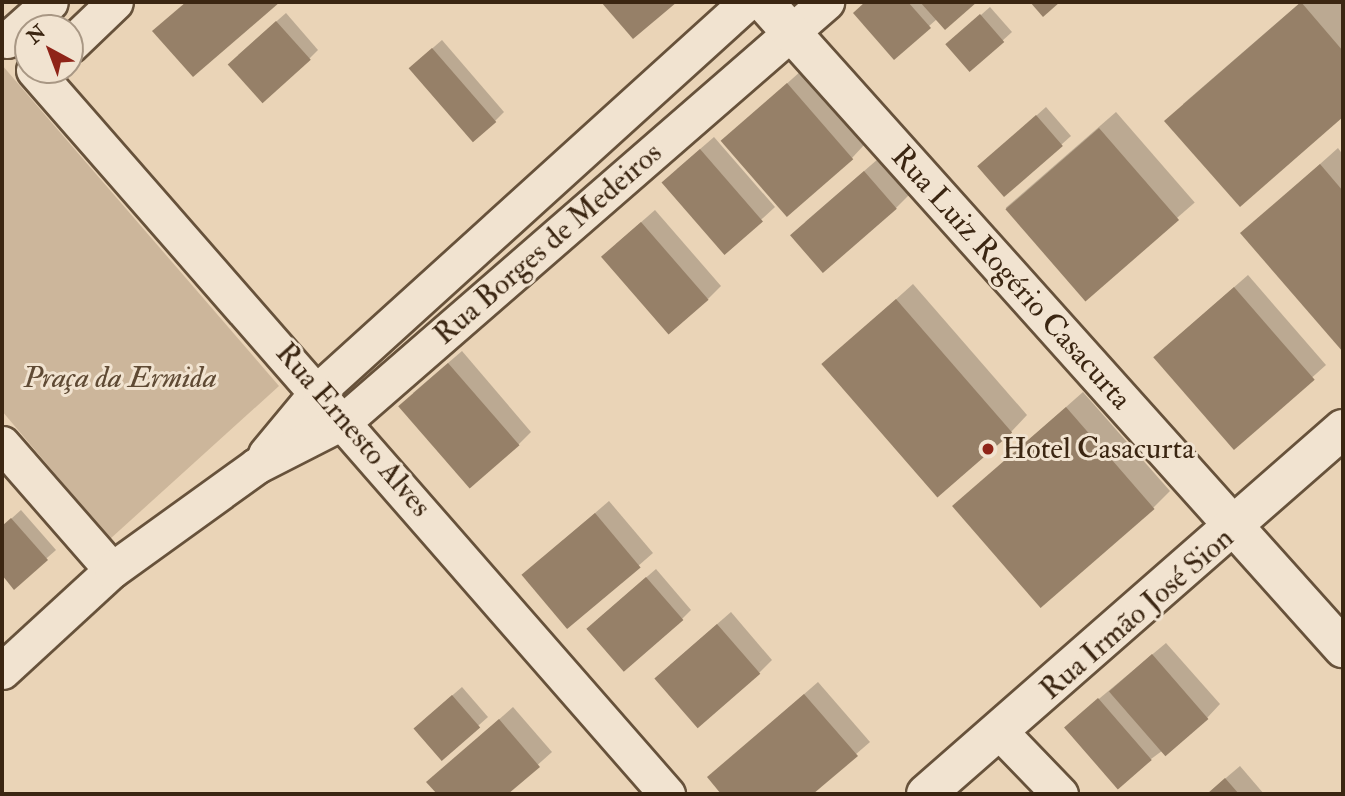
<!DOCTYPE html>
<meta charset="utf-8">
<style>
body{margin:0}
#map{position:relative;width:1345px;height:796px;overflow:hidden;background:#ead4b7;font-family:"IM FELL Double Pica",serif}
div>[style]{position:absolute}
.green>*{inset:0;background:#ccb69b}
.shadow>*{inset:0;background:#0003;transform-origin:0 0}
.building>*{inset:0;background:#968068;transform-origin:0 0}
.roads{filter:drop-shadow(2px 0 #67523b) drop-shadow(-2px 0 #67523b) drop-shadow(0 2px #67523b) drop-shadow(0 -2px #67523b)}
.street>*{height:35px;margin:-17.5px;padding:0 17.5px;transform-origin:17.5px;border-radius:17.5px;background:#f1e3d0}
.secondary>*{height:38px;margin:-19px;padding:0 19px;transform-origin:19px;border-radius:19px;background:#f1e3d0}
.dots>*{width:19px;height:19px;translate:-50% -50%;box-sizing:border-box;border:4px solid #f1e3d0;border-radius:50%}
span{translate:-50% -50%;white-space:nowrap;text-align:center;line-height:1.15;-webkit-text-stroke:6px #f1e3d0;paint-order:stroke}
.street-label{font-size:30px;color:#3b2612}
.park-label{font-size:30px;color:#5f4a34;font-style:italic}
.poi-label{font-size:30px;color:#3b2612}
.left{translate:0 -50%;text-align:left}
.frame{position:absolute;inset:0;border:4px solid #3b2612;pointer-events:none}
.north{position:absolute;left:14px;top:14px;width:70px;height:70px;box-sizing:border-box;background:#f1e3d0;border:2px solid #a89784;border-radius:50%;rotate:319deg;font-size:19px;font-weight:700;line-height:28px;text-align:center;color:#3b2612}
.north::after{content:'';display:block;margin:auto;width:24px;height:32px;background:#8f2418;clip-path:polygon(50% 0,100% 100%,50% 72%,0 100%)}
</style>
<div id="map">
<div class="green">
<div style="clip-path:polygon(2px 65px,279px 386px,110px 539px,2px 411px)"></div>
</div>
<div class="shadow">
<div style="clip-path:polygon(867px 2px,975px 2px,945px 28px,937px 19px,894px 57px,855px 13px)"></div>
<div style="clip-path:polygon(1301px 2px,1343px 2px,1343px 115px,1240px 205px,1183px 104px)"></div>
<div style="clip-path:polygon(990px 7px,1012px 32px,970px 70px,957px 36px)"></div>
<div style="clip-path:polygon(286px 13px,318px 50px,309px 59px,238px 55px)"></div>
<div style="clip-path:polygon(442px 40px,504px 112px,495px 121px,420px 59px)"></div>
<div style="clip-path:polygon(801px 71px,865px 144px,852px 158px,737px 128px)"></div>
<div style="clip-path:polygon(1046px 107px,1071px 136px,1005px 195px,989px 158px)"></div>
<div style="left:1116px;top:112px;width:120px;height:146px;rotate:49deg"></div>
<div style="clip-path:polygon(714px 137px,775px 207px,725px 253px,677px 169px)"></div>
<div style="clip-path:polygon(1338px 148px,1343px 155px,1343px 349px,1243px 233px)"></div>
<div style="clip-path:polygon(878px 159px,909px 195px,896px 208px,805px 222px)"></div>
<div style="clip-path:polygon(655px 210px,721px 286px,708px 299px,616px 244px)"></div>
<div style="clip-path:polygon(1248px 275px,1326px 365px,1234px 447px,1169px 344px)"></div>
<div style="clip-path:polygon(913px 284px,1027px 415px,1011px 432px,823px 365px)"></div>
<div style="clip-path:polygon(462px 351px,531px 432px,518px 445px,413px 393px)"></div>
<div style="clip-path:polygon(1083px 392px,1170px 491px,1153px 508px,954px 506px)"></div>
<div style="clip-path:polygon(609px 501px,653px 553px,568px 627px,538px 562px)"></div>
<div style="clip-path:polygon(21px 510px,56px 550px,14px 587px,2px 573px,2px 527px)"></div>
<div style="clip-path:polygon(656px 569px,691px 610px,682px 619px,598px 619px)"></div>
<div style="clip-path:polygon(731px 612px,772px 660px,759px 673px,670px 665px)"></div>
<div style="clip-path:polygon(1166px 643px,1220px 704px,1207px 718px,1151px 759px,1076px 718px)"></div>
<div style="clip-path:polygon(818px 682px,870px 742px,810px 794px,723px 794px,709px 777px)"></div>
<div style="clip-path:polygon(462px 687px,488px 717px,442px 758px,425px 719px)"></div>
<div style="clip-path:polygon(513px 707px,552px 752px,505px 794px,439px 794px,428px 782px)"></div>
<div style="clip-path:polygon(1240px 766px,1264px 794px,1207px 794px)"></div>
</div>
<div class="building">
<div style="clip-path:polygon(186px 2px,280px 2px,193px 77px,152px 31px)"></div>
<div style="clip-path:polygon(601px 2px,677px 2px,633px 39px)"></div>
<div style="clip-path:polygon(865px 2px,908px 2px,931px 28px,894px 60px,853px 13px)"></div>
<div style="clip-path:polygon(920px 2px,977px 2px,945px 30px)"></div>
<div style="clip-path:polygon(1030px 2px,1060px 2px,1043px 17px)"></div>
<div style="clip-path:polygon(1301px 2px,1343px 51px,1343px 117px,1240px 207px,1164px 121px)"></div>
<div style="left:980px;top:14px;width:37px;height:46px;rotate:49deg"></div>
<div style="left:276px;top:21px;width:52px;height:65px;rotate:48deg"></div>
<div style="left:432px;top:48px;width:98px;height:31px;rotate:49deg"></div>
<div style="left:787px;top:83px;width:101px;height:88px;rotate:49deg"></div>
<div style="left:1036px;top:115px;width:41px;height:78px;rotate:49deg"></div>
<div style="left:1099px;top:128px;width:122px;height:124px;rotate:49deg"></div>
<div style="left:700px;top:149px;width:96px;height:51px;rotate:49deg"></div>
<div style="clip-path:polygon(1320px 164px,1343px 191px,1343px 352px,1240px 233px)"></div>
<div style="left:864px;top:171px;width:50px;height:98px;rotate:49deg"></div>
<div style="left:641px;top:222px;width:103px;height:53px;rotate:49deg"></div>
<div style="left:1234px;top:287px;width:123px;height:107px;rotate:49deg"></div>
<div style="left:896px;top:299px;width:177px;height:99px;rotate:49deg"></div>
<div style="left:448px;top:363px;width:109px;height:66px;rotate:49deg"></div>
<div style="left:1066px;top:407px;width:135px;height:151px;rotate:49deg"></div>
<div style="left:595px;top:513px;width:71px;height:96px;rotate:50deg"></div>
<div style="clip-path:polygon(11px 518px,48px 560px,14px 590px,2px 575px,2px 526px)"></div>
<div style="left:646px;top:577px;width:57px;height:79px;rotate:49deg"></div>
<div style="left:717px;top:624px;width:66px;height:83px;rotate:49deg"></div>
<div style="left:1152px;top:654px;width:86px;height:57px;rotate:49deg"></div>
<div style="clip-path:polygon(804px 694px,858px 756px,813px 794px,721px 794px,707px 777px)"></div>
<div style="left:452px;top:695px;width:43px;height:51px;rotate:49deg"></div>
<div style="left:1098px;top:698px;width:82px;height:45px;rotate:49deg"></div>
<div style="clip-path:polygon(499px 719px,540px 767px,508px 794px,437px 794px,426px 782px)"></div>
<div style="clip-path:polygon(1225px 778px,1239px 794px,1207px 794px)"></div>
</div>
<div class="roads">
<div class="street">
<div style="left:7px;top:40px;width:57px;rotate:-41.5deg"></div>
<div style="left:70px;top:45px;width:62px;rotate:-43.7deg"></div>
<div style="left:34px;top:70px;width:962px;rotate:48.84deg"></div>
<div style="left:2px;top:444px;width:167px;rotate:48.9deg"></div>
<div style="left:266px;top:454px;width:83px;rotate:-50.4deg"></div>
<div style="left:319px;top:390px;width:578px;rotate:-42.19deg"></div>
<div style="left:2px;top:671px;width:149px;rotate:-42.6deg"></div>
<div style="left:112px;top:570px;width:178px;rotate:-35.8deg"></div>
<div style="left:256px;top:466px;width:99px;rotate:-27.1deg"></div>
<div style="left:344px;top:421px;width:639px;rotate:-41deg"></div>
<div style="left:1001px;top:733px;width:85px;rotate:46deg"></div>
</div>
<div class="secondary">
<div style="left:764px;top:2px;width:868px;rotate:48.13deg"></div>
<div style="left:926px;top:794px;width:554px;rotate:-41.2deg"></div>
</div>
</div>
<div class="dots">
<div style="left:988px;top:449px;background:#8f2418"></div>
</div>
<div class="street-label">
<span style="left:548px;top:244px;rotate:-41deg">Rua Borges de Medeiros</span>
<span style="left:1011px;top:278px;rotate:48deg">Rua Luiz Rogério Casacurta</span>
<span style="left:353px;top:430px;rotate:49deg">Rua Ernesto Alves</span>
<span style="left:1137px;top:614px;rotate:-41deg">Rua Irmão José Sion</span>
</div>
<div class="park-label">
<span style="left:120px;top:378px">Praça da Ermida</span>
</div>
<div class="poi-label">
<span class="left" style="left:1002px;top:449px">Hotel Casacurta</span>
</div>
<div class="frame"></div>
<div class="north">N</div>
</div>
